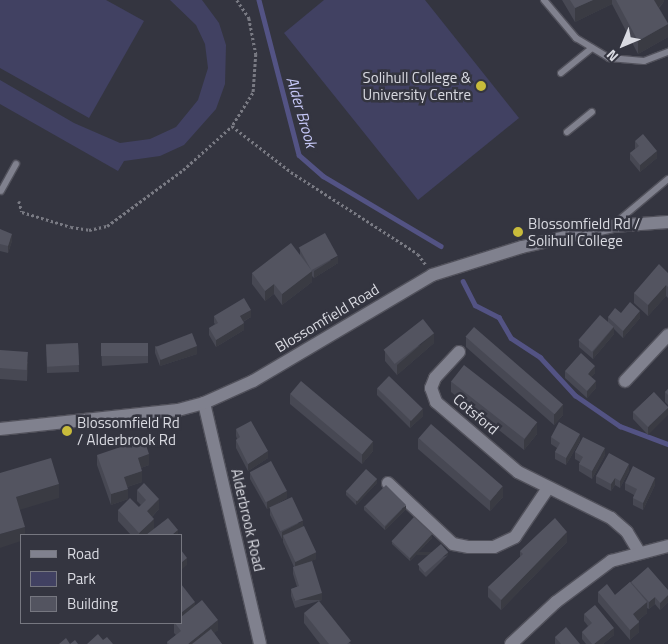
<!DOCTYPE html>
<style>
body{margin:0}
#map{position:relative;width:668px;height:644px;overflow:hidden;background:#343540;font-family:"Titillium Web",sans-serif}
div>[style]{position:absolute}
.green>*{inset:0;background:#414162}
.stream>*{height:4.5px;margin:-2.25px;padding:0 2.25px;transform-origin:2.25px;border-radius:2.25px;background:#535384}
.path>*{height:2.5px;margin-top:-1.25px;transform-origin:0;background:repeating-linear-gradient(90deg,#797a83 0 2.5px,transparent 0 5px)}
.roads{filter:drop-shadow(1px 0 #51515b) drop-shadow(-1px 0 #51515b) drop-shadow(0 1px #51515b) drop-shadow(0 -1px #51515b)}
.lane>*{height:6px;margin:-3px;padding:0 3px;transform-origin:3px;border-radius:3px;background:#80818e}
.street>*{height:12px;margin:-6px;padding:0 6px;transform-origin:6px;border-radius:6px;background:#80818e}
.secondary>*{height:12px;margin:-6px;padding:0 6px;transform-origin:6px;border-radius:6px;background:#80818e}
.wall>*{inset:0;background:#474853;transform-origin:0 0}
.shaded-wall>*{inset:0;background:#3a3b43;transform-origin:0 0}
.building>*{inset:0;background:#535460;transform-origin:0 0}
.dots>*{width:14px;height:14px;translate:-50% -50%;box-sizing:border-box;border:2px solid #343540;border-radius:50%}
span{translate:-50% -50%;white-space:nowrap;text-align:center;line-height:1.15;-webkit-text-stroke:5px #343540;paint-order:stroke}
.poi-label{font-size:15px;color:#d9dae1}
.right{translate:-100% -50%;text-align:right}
.left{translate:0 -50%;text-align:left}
.street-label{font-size:15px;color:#d9dae1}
.water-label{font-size:16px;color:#c4c6f5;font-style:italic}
.legend{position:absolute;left:20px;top:534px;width:162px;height:90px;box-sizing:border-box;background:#343540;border:1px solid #767780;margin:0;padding:6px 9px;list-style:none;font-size:15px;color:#d9dae1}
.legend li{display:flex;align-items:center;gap:10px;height:25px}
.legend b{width:25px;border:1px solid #767780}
.north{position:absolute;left:598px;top:20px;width:50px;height:50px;-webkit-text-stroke:4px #343540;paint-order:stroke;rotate:225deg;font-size:14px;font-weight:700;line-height:20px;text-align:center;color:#d9dae1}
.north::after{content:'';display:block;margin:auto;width:18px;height:22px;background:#d9dae1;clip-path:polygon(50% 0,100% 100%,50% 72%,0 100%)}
</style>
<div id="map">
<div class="green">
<div style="clip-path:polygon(0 0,106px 0,144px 21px,89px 118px,0 68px)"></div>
<div style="clip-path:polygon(170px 0,202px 0,219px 23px,226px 45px,225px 84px,216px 109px,184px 145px,160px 156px,124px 161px,118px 171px,0 104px,0 80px,74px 123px,120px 143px,150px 139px,176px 127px,198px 100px,208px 68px,205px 44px,196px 25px)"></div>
<div style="clip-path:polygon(324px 0,425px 0,519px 118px,418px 200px,284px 33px)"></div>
</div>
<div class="stream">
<div style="left:259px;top:0;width:160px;rotate:75.5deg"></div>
<div style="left:299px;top:155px;width:32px;rotate:41deg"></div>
<div style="left:323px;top:176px;width:137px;rotate:30.7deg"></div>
<div style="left:463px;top:281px;width:27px;rotate:63deg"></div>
<div style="left:475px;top:305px;width:27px;rotate:27deg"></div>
<div style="left:499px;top:317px;width:24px;rotate:60deg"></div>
<div style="left:511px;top:338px;width:35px;rotate:33deg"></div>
<div style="left:540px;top:357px;width:52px;rotate:47.4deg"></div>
<div style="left:575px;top:395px;width:55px;rotate:34.6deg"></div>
<div style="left:620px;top:426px;width:51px;rotate:20.6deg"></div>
</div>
<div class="path">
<div style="left:237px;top:0;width:22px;rotate:56deg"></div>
<div style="left:249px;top:18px;width:37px;rotate:79deg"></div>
<div style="left:256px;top:54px;width:39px;rotate:94deg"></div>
<div style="left:253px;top:93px;width:39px;rotate:122deg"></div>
<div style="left:232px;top:126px;width:75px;rotate:37.9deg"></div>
<div style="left:291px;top:172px;width:151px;rotate:32.8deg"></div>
<div style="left:418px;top:254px;width:14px;rotate:54deg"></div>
<div style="left:19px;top:201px;width:11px;rotate:75deg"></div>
<div style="left:22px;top:212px;width:51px;rotate:17deg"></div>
<div style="left:71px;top:227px;width:18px;rotate:9deg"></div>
<div style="left:89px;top:230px;width:18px;rotate:-13deg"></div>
<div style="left:107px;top:226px;width:94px;rotate:-36.4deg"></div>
<div style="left:183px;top:170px;width:66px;rotate:-41.9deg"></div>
</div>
<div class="roads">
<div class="lane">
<div style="left:544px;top:0;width:50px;rotate:49.9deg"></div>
<div style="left:576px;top:38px;width:39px;rotate:31deg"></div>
<div style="left:609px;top:58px;width:35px;rotate:5deg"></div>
<div style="left:644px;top:61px;width:26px;rotate:-21deg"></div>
<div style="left:561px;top:73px;width:40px;rotate:-39deg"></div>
<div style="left:567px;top:132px;width:32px;rotate:-39deg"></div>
<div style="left:1px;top:191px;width:31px;rotate:-61deg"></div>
<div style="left:613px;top:225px;width:72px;rotate:-39.9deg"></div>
</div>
<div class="street">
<div style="left:459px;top:352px;width:35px;rotate:133deg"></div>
<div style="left:435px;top:378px;width:11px;rotate:112deg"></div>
<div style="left:431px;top:388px;width:15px;rotate:70deg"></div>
<div style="left:436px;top:402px;width:108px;rotate:40.5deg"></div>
<div style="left:518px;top:472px;width:104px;rotate:26.3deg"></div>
<div style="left:611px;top:518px;width:21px;rotate:41deg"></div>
<div style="left:627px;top:532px;width:23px;rotate:59deg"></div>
<div style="left:625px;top:381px;width:63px;rotate:-46.9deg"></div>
<div style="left:204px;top:403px;width:247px;rotate:76.9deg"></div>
<div style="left:388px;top:483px;width:89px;rotate:43.2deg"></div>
<div style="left:453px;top:544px;width:16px;rotate:11deg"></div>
<div style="left:469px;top:547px;width:25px"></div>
<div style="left:494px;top:547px;width:23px;rotate:-25deg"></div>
<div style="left:515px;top:537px;width:59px;rotate:-56deg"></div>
<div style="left:511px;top:644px;width:62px;rotate:-43deg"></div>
<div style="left:556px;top:602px;width:69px;rotate:-36.7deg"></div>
<div style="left:611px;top:561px;width:59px;rotate:-14.7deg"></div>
</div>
<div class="secondary">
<div style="left:0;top:429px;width:179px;rotate:-6.1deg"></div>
<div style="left:178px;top:410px;width:27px;rotate:-15deg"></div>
<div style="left:204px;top:403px;width:54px;rotate:-24.2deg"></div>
<div style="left:253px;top:381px;width:208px;rotate:-30.6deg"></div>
<div style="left:432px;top:275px;width:94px;rotate:-17.3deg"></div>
<div style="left:522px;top:247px;width:93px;rotate:-13deg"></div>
<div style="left:613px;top:226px;width:55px;rotate:-4.2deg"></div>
</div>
</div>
<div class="wall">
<div style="clip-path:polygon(562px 0,664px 0,663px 3px,659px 8px,668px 23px,668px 37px,638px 54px,612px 4px,575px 22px)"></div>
<div style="clip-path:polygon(635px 141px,657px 158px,640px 172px,630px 160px,630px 153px,635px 149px)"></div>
<div style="clip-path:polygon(0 229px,12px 241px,8px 253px,0 251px)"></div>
<div style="clip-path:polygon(300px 249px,338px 263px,314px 278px,312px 276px,312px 282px,282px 305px,274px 294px,265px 301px,252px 284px,252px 273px,300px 255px)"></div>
<div style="clip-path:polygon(668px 273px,668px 298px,666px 296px,648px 316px,634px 303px,634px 293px)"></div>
<div style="clip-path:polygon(621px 313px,640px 318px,623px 338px,614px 329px,614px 334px,593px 359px,579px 347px,579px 340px,608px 322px,608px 317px)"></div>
<div style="clip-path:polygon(214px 316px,251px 317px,243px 322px,244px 330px,216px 347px,209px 335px,209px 328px,215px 324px,214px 323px)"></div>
<div style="clip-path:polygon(466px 337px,563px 415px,554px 425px,466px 347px)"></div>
<div style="left:78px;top:343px;width:29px;height:32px;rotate:88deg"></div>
<div style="clip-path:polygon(434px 343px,397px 375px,385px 361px,385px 351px)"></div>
<div style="clip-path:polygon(101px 346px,148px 356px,148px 363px,102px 366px)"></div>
<div style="clip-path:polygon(155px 346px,197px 354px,160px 366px,155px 353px)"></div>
<div style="clip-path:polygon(0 350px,28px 362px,27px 381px,0 379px)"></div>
<div style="clip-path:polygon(565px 371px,595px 373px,591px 377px,596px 388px,587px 398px,565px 378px)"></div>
<div style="clip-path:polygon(451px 381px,537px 434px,524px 450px,451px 392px)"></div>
<div style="clip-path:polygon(377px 388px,423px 416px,410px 428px,377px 395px)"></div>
<div style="clip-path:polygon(668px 389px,668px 405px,665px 402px,665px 392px)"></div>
<div style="clip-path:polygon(654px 392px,648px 435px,633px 419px,633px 412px)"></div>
<div style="clip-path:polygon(290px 394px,373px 451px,362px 464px,290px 404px)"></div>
<div style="clip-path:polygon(236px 429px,268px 458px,248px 471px,236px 448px,236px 440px,237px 439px,236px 436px)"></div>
<div style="clip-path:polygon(551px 437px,580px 441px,566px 465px,555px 459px,555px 452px,557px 448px,551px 444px)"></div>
<div style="clip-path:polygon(418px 438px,503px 497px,490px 511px,418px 449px)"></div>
<div style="clip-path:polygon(575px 452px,605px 455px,592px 479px,579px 471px,579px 464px,580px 462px,575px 459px)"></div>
<div style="clip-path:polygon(97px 455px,149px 465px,141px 468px,142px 482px,127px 487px,128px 499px,111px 505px,97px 465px)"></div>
<div style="clip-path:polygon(629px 471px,620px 488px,615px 485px,611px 491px,596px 483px,596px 476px)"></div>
<div style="clip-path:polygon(250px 472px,287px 498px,267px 509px,250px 479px)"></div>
<div style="clip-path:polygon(377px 483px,356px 505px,346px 495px,346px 491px)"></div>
<div style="clip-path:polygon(625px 483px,655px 485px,643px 510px,633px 505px,633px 498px,634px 495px,625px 490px)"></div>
<div style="clip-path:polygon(137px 490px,159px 509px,152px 517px,154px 529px,178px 535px,131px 535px,118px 521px,118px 510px,139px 507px,141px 505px,137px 501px)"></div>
<div style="clip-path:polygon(364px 506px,406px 509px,385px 530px,364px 510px)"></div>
<div style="clip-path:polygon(270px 508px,303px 526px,316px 559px,308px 562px,322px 600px,295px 608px,291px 596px,291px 589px,297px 587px,293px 574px,293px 567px,294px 567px,283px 542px,283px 538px,282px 539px,270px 515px)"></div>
<div style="clip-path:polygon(432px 538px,410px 561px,392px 544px,392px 541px)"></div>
<div style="clip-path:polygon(567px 542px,501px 610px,488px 597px,488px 587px,520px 557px,520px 551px)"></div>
<div style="clip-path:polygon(448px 555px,426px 577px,419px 570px,419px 566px)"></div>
<div style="clip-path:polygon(630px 582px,668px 590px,668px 602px,660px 610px,655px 604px,649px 609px,647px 608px,647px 613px,639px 620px,639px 632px,630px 640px,598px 602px,598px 592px,615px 595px)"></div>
<div style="clip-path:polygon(195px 605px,218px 630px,214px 633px,222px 644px,167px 644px,167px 642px,176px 635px,174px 633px,174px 623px)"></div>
<div style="clip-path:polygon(304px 613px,351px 644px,320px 644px,304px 623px)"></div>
<div style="clip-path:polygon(584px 614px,614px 635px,603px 644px,586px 644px,582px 639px,582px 632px,588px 626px,584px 621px)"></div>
<div style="clip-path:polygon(555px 637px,580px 644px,555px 644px)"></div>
</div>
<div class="shaded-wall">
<div style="clip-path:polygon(593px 0,612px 0,612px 4px,575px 22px,575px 8px)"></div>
<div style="clip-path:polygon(653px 0,664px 0,663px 3px,653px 13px)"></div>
<div style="clip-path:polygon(668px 24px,668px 37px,638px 54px,638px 41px)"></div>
<div style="clip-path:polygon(657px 151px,657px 158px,640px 172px,640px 165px)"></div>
<div style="clip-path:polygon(12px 234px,12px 241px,8px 253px,8px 246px)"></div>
<div style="clip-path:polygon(338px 256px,338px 263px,314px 278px,314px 271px)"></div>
<div style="clip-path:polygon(312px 271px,312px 282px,282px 305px,282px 294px)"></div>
<div style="clip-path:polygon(274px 284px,274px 294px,265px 301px,265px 291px)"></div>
<div style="clip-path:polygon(666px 285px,666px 296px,648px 316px,648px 305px)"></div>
<div style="clip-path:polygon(251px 310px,251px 317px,240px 323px,240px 316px)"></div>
<div style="clip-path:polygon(640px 311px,640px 318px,623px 338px,623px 331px)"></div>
<div style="clip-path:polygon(244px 323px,244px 330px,216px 347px,216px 340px)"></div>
<div style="clip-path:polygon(614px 327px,614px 334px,593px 359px,593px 352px)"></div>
<div style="clip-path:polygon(434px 333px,434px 343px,397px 375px,397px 365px)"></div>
<div style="clip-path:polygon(197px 346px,197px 354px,160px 366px,160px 359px)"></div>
<div style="clip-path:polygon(28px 352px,28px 362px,27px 381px,27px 370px)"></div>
<div style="clip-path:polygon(595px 366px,595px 373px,588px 381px,588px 374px)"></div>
<div style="clip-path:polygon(596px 381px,596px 388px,587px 398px,587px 391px)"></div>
<div style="clip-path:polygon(563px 404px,563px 415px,554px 425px,554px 414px)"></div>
<div style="clip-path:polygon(668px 408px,668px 415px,648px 435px,648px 427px)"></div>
<div style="clip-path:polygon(423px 409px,423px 416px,410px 428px,410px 421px)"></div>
<div style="clip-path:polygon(537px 423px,537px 434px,524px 450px,524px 440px)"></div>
<div style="clip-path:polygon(580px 434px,580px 441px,566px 465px,566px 458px)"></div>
<div style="clip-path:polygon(373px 441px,373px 451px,362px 464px,362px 454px)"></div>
<div style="clip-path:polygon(605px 448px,605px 455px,592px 479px,592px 471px)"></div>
<div style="clip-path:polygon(268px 451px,268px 458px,248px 471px,248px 464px)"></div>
<div style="clip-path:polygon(149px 454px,149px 465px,138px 469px,138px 458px)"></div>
<div style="clip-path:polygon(629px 464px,629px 471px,620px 488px,620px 481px)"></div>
<div style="clip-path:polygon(142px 471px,142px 482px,124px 488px,124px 477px)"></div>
<div style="clip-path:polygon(615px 478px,615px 485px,611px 491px,611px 484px)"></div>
<div style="clip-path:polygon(655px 478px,655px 485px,643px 510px,643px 503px)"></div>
<div style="clip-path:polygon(377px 479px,377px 483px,356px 505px,356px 501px)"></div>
<div style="clip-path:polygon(59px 484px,59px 498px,16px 511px,16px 497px)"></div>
<div style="clip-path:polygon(503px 486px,503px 497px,490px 511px,490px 501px)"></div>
<div style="clip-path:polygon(128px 489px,128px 499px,111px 505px,111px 494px)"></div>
<div style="clip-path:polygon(287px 491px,287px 498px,267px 509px,267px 502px)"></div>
<div style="clip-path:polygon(159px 499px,159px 509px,147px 522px,147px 511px)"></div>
<div style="clip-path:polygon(406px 505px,406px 509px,385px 530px,385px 527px)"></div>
<div style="clip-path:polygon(154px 519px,154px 530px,148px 535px,139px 535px,139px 533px)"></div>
<div style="clip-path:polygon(303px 521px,303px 528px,283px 535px,283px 538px,282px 539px,282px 532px)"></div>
<div style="clip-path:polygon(25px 527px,25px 535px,21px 535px,21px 541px,0 548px,0 534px)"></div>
<div style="clip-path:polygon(178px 530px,178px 535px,172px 535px)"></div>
<div style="clip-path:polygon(567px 532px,567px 542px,501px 610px,501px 600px)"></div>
<div style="clip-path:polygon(432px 534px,432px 538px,410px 561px,410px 558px)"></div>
<div style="clip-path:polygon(316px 552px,316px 559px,295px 568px,295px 561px)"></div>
<div style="left:448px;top:552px;width:3px;height:31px;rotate:90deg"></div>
<div style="clip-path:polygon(187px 558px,187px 565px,181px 570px,181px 563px)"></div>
<div style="left:322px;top:593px;width:7px;height:28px;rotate:90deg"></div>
<div style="clip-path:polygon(668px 595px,668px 602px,660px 610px,660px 603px)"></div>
<div style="clip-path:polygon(655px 597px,655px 604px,649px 609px,649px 602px)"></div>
<div style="clip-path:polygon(195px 602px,195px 609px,181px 620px,181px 613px)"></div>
<div style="clip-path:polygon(647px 602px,647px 613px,633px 625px,633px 614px)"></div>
<div style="clip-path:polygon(218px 620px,218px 630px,201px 644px,188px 644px)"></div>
<div style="clip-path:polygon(639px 622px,639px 632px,630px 640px,630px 630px)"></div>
<div style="clip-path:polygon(614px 628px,614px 635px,603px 644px,594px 644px)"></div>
</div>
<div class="building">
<div style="clip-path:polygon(570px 0,593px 0,575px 8px)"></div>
<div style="clip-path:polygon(616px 0,654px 0,668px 24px,638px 41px)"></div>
<div style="clip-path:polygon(643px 134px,657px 151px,640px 165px,630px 153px,639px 146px,635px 141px)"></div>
<div style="clip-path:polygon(0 229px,12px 234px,8px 246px,0 244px)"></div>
<div style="left:325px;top:233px;width:26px;height:30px;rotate:61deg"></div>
<div style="clip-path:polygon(291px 243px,312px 271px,282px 294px,274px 284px,265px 291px,252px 273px)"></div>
<div style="clip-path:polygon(659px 264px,668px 273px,668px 287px,666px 285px,648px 305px,634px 293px)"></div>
<div style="clip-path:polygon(244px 298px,251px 310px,240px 316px,244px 323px,216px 340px,209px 328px,218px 323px,214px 316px)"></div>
<div style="clip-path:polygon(630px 302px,640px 311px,623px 331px,608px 317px,615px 308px,621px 313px)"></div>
<div style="left:600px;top:315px;width:18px;height:33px;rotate:41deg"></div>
<div style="left:423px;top:319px;width:18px;height:50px;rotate:52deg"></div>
<div style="left:474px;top:327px;width:118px;height:13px;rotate:41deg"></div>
<div style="left:192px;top:333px;width:14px;height:39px;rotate:69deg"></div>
<div style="left:78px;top:343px;width:22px;height:32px;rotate:87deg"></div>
<div style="left:148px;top:343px;width:13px;height:47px;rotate:90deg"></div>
<div style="left:0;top:350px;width:28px;height:18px;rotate:4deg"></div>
<div style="clip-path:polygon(581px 353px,595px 366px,588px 374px,596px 381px,587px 391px,565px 371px)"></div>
<div style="left:464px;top:365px;width:93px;height:21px;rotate:38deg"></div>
<div style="left:389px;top:376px;width:47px;height:17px;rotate:44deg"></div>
<div style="left:301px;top:381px;width:94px;height:17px;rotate:40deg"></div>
<div style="clip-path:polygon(668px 389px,668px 395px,665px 392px)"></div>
<div style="clip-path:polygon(654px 392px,668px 407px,668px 408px,648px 427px,633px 412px)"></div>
<div style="clip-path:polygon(251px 421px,268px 451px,248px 464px,236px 440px,240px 437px,236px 429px)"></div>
<div style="clip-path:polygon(559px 422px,580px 434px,566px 458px,555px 452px,560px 443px,551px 437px)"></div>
<div style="left:431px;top:424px;width:95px;height:19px;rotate:41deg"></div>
<div style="clip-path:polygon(583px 437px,605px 448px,592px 471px,579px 464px,583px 457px,575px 452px)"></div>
<div style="clip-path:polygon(144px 439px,149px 454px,138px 458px,142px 471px,124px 477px,128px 489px,111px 494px,97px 455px)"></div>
<div style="clip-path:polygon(609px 453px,629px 464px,620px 481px,615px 478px,611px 484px,596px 476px)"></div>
<div style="clip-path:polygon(51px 458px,59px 484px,16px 497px,25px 527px,0 534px,0 473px)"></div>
<div style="left:271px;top:461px;width:34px;height:24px;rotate:62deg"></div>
<div style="clip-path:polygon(633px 466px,655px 478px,643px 503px,633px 498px,637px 489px,625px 483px)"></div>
<div style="left:366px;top:469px;width:15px;height:30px;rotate:42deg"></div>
<div style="clip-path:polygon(144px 483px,159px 499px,147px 511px,154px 519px,139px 533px,118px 510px,130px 498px,139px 507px,146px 500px,137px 490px)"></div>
<div style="left:386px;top:485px;width:28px;height:30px;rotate:45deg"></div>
<div style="left:292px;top:497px;width:26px;height:25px;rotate:65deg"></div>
<div style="left:414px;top:517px;width:25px;height:33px;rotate:43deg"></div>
<div style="clip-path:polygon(168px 518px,178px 530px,172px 535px,146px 535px)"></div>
<div style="clip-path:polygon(555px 518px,567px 532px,501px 600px,488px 587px,523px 554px,520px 551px)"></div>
<div style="left:304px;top:526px;width:29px;height:23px;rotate:65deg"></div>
<div style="left:441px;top:544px;width:11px;height:31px;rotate:49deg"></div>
<div style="clip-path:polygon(181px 550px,187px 558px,181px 563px)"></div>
<div style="clip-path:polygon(312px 561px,322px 593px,295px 601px,291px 589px,299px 586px,293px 567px)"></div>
<div style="clip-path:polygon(648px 567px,668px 590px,668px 595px,660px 603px,655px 597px,649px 602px,631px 582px)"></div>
<div style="clip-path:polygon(630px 582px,647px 602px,633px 614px,639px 622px,630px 630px,598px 592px,607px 584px,615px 595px)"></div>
<div style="clip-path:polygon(181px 584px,195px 602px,181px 613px)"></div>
<div style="clip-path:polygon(202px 600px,218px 620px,188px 644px,169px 644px,167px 642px,181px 631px,175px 623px,181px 623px,181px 617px)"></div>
<div style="clip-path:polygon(319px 601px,351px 641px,347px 644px,329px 644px,304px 613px)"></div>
<div style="clip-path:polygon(595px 605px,614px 628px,594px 644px,592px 644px,582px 632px,592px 623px,584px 614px)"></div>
<div style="clip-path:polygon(566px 627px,580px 644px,561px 644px,555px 637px)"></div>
<div style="clip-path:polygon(211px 629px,222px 644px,192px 644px)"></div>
<div style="clip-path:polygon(98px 634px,103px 640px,107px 637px,113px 644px,87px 644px)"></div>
<div style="clip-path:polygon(66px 638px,70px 644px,75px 640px,78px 644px,59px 644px)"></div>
</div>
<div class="dots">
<div style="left:481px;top:86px;background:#c8bb3b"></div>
<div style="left:518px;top:232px;background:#c8bb3b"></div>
<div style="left:67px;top:431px;background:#c8bb3b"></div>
</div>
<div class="poi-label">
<span class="right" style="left:471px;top:86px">Solihull College &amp;<br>University Centre</span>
<span class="left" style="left:528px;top:232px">Blossomfield Rd /<br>Solihull College</span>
<span class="left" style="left:77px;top:431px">Blossomfield Rd<br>/ Alderbrook Rd</span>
</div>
<div class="street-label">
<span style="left:327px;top:318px;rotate:-31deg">Blossomfield Road</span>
<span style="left:476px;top:414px;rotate:40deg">Cotsford</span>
<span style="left:248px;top:520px;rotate:77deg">Alderbrook Road</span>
</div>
<div class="water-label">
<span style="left:302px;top:112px;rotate:74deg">Alder Brook</span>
</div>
<ul class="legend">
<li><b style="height:6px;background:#80818e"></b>Road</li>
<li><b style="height:14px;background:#414162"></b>Park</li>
<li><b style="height:14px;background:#535460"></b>Building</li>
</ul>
<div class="north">N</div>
</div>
